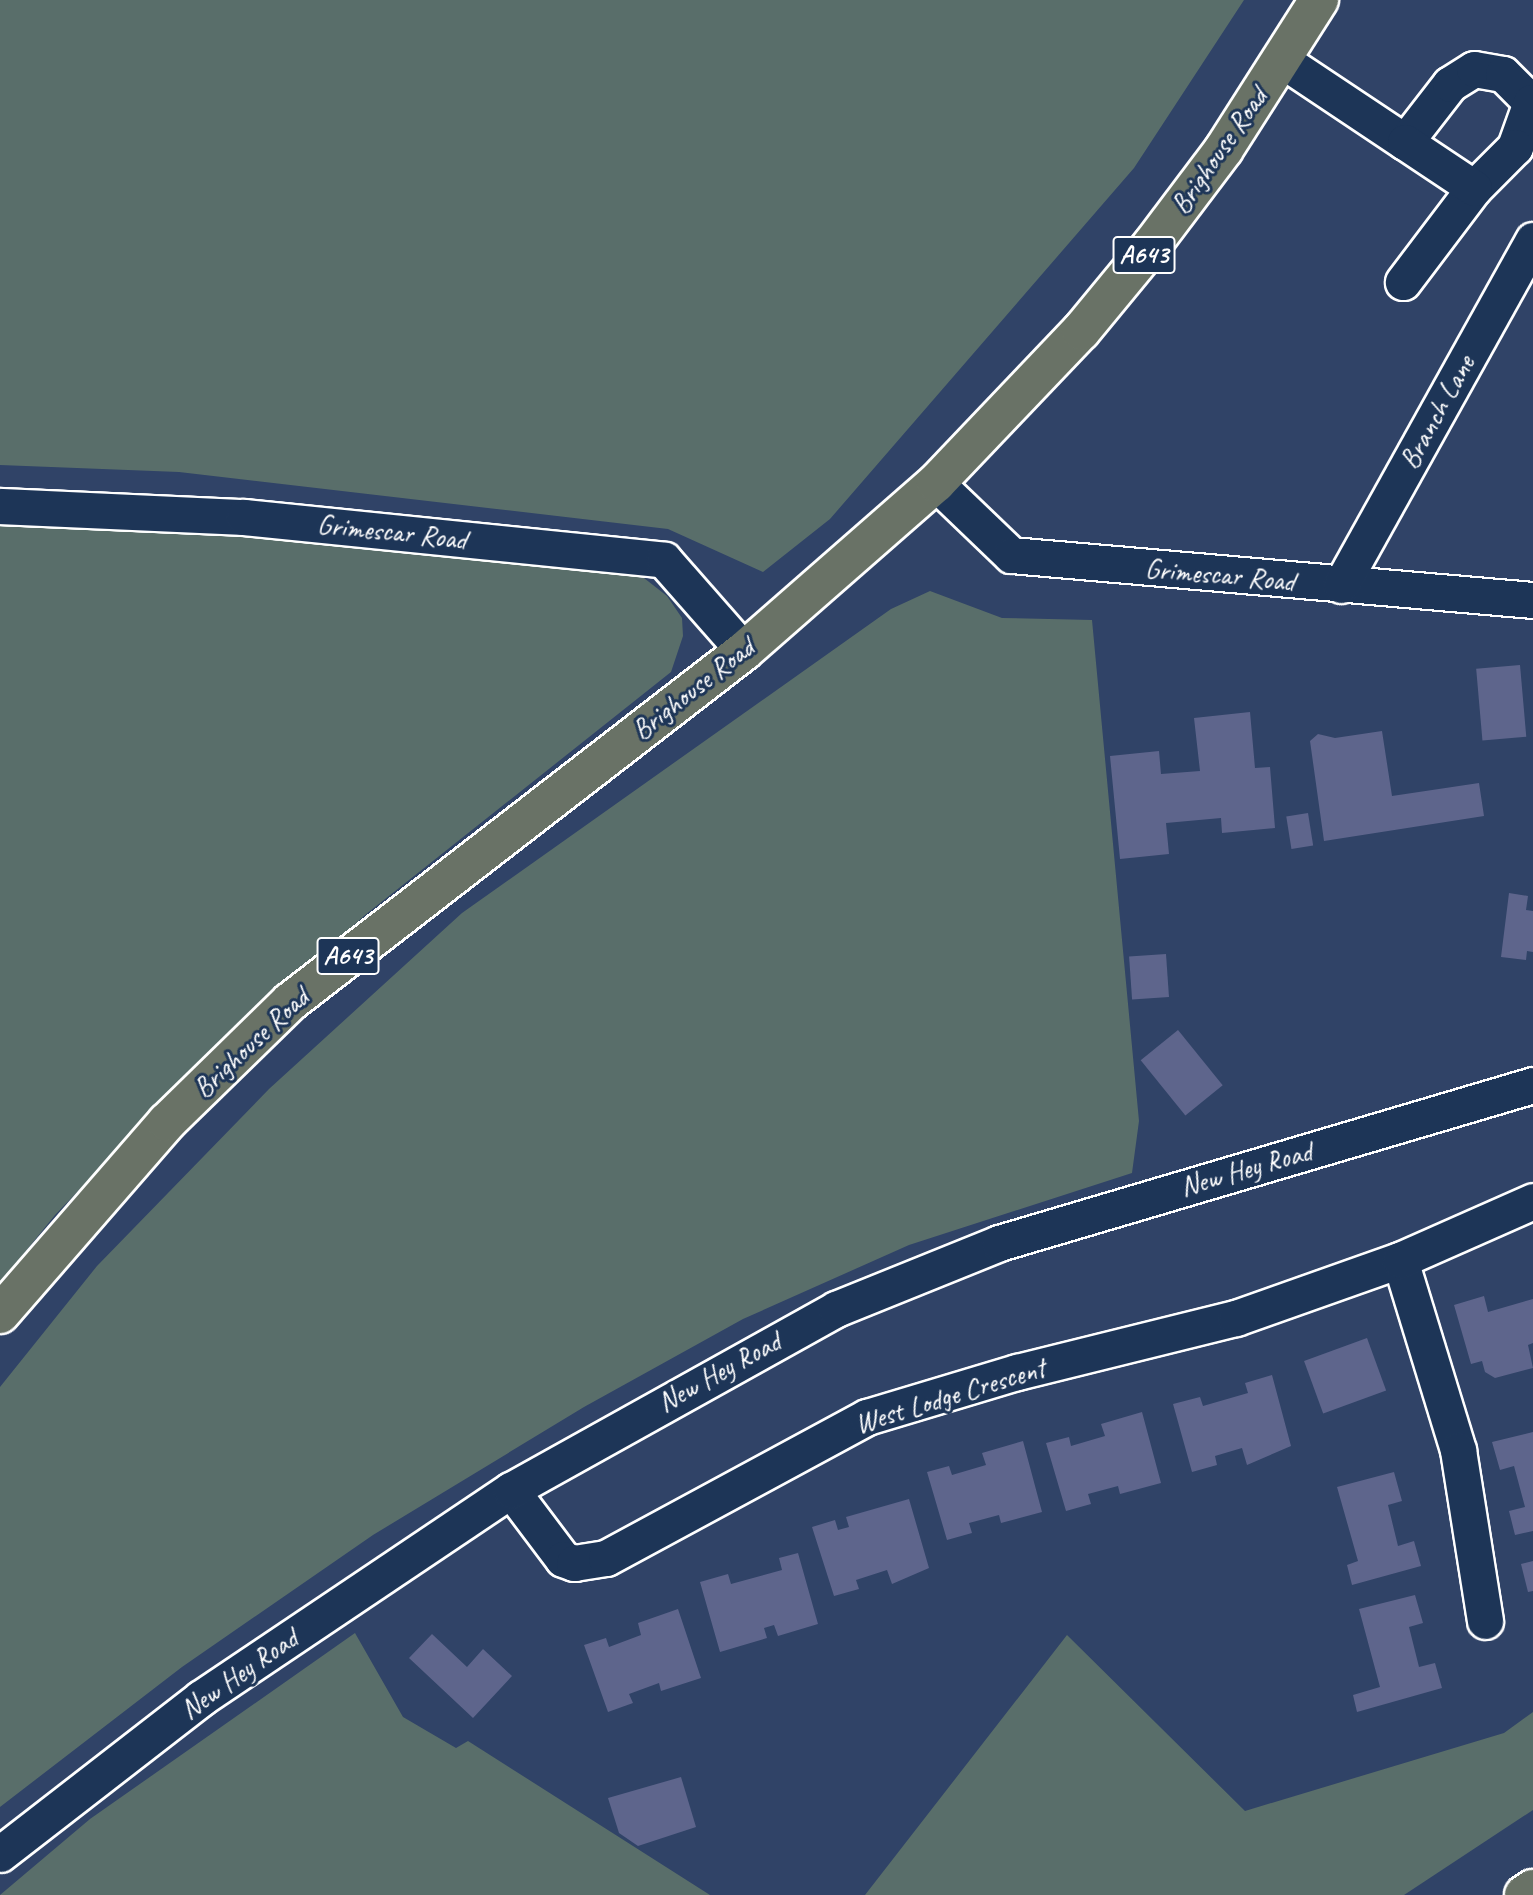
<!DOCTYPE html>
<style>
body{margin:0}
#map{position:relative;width:1533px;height:1895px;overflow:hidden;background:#304367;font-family:Caveat,sans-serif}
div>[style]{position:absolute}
.green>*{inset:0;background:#596e6a}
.building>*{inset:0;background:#5e658c;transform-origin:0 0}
.roads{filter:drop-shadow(2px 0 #fff) drop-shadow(-2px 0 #fff) drop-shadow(0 2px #fff) drop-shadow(0 -2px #fff)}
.minor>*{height:35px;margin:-17.5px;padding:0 17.5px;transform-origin:17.5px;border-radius:17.5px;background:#1d3557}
.major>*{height:38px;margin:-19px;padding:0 19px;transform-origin:19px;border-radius:19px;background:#697266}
.highway>*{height:38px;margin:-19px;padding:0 19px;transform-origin:19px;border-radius:19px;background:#697266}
span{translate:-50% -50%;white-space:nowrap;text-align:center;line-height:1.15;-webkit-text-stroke:6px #1d3557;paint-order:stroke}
.shield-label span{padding:2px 5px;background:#1d3557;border:2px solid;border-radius:5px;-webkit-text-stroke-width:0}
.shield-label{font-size:26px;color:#fff;font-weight:700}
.street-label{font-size:28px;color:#fff}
</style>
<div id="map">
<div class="green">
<div style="clip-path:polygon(0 0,1244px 0,1134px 168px,830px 519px,763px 572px,668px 529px,179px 472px,0 465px)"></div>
<div style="clip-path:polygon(0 514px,607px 571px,644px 578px,667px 596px,682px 618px,683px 636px,671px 672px,365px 915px,185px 1080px,55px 1215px,0 1283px)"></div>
<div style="clip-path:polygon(930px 591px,1002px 618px,1092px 620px,1139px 1121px,1132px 1173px,909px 1245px,743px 1319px,584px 1407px,373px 1535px,182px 1667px,0 1807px,0 1387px,97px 1266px,269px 1089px,462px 913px,891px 609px)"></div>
<div style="clip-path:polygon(355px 1633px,403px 1717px,456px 1748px,468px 1741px,710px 1895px,0 1895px,90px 1819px)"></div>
<div style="clip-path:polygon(1067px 1635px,1245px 1811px,1504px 1733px,1533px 1712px,1533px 1810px,1404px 1895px,865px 1895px)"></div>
</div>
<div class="building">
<div style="left:1520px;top:665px;width:72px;height:44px;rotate:85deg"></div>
<div style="clip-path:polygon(1250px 712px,1255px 768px,1270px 767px,1275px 828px,1222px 833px,1221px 818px,1166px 823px,1169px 854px,1120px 859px,1110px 756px,1159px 751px,1161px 774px,1200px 771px,1194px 718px)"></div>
<div style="clip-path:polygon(1382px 731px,1392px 796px,1479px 783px,1484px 816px,1324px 841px,1310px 741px,1318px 734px,1335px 738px)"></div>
<div style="left:1308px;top:813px;width:33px;height:22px;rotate:81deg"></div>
<div style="clip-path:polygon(1509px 893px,1528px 896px,1526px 910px,1533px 911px,1533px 952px,1527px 951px,1526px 960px,1501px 957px)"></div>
<div style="left:1166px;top:954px;width:43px;height:37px;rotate:86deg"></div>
<div style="left:1178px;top:1030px;width:71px;height:48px;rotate:51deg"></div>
<div style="clip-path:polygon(1484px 1296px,1488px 1312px,1533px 1299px,1533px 1343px,1528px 1345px,1533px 1368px,1495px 1378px,1485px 1372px,1482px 1361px,1471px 1364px,1454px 1305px)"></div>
<div style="left:1367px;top:1338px;width:56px;height:67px;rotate:70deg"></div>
<div style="clip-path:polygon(1272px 1375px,1291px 1446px,1247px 1465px,1242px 1448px,1215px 1456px,1217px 1465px,1192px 1472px,1173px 1404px,1200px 1397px,1203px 1406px,1248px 1393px,1245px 1383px)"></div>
<div style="clip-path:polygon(1142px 1412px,1161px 1483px,1120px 1494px,1118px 1486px,1088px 1494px,1091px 1504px,1066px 1511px,1046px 1443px,1069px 1437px,1071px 1446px,1105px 1436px,1101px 1424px)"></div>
<div style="clip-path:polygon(1533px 1432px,1533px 1531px,1515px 1535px,1509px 1511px,1525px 1507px,1514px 1466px,1500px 1470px,1492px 1442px)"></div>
<div style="clip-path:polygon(1023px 1441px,1042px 1512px,1001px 1523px,999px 1515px,969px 1523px,972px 1533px,947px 1540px,927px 1472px,949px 1466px,952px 1475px,986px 1465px,982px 1453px)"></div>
<div style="clip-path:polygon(1394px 1472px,1402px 1501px,1388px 1505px,1398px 1546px,1414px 1541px,1421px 1566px,1352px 1585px,1347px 1565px,1358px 1561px,1337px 1487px)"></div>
<div style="clip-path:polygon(909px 1499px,929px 1568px,892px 1584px,887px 1570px,856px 1580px,859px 1589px,834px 1596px,812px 1527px,835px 1520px,838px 1530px,849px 1527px,846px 1517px)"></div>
<div style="clip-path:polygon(798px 1553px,818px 1624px,778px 1636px,774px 1625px,764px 1628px,767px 1638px,720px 1652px,700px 1582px,728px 1574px,731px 1584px,782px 1570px,779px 1558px)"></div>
<div style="clip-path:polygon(1533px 1561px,1533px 1591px,1528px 1592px,1521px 1564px)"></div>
<div style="clip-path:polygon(1415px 1595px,1423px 1623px,1409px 1627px,1419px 1667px,1435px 1663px,1442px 1688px,1357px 1712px,1353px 1695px,1380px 1687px,1359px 1609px)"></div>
<div style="clip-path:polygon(678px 1609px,701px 1678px,661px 1691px,659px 1683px,629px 1694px,633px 1703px,608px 1712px,584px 1645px,606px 1638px,609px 1647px,641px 1635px,638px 1623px)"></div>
<div style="clip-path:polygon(432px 1634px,467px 1667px,483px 1649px,512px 1676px,473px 1718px,409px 1658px)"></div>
<div style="clip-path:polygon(681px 1777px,696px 1827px,638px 1846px,619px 1833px,608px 1798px)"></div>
</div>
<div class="roads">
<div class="minor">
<div style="left:1282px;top:60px;width:148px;rotate:33.7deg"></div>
<div style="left:1405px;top:142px;width:73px;rotate:-52.2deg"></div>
<div style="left:1450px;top:84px;width:28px;rotate:-32deg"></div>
<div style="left:1474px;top:69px;width:29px;rotate:10deg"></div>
<div style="left:1503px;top:74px;width:40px;rotate:45deg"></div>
<div style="left:1531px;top:102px;width:48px;rotate:109.6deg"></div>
<div style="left:1515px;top:147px;width:58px;rotate:135deg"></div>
<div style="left:1474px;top:188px;width:118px;rotate:127.1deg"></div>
<div style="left:1405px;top:142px;width:83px;rotate:33.7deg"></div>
<div style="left:936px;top:483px;width:104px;rotate:43.8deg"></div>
<div style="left:1011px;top:555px;width:524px;rotate:4.93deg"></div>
<div style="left:0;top:506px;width:244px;rotate:2.6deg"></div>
<div style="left:244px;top:517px;width:422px;rotate:5.8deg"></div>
<div style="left:664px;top:560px;width:121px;rotate:48.7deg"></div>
<div style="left:1341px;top:585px;width:395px;rotate:-60.9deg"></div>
<div style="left:1400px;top:1260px;width:199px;rotate:73deg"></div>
<div style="left:1458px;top:1450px;width:173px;rotate:81deg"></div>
<div style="left:511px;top:1490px;width:86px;rotate:53deg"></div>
<div style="left:563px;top:1559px;width:12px;rotate:20deg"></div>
<div style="left:574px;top:1563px;width:32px;rotate:-9deg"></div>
<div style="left:606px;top:1558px;width:297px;rotate:-28.4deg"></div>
<div style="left:867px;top:1417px;width:157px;rotate:-16.7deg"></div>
<div style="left:1017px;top:1372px;width:226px;rotate:-13.9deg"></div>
<div style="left:1236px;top:1318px;width:174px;rotate:-19.5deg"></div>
<div style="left:1400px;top:1260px;width:145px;rotate:-23.9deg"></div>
<div style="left:0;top:1854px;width:254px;rotate:-37.8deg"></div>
<div style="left:201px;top:1698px;width:373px;rotate:-33.9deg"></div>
<div style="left:511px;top:1490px;width:372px;rotate:-29.1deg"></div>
<div style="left:836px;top:1309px;width:176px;rotate:-22deg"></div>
<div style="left:999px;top:1243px;width:557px;rotate:-16.48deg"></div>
</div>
<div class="major">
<div style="left:0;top:1314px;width:254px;rotate:-49deg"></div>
<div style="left:167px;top:1122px;width:172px;rotate:-44.3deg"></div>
<div style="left:290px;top:1002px;width:574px;rotate:-37.71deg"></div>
<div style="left:744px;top:651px;width:255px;rotate:-41.2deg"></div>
<div style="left:936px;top:483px;width:210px;rotate:-46.4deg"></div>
<div style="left:1081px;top:331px;width:110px;rotate:-50.5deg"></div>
<div style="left:1151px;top:246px;width:121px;rotate:-53deg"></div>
<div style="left:1224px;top:149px;width:177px;rotate:-57.5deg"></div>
</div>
<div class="highway">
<div style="left:1524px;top:1895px;width:11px;rotate:-34deg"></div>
</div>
</div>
<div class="shield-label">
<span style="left:1144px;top:255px">A643</span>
<span style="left:348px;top:956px">A643</span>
</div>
<div class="street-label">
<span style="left:1219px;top:151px;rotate:-55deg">Brighouse Road</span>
<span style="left:1437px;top:412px;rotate:-61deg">Branch Lane</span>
<span style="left:392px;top:532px;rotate:6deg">Grimescar Road</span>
<span style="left:1220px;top:575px;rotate:5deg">Grimescar Road</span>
<span style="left:693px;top:689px;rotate:-38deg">Brighouse Road</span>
<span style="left:251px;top:1043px;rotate:-43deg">Brighouse Road</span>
<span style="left:1246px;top:1169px;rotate:-16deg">New Hey Road</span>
<span style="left:719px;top:1372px;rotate:-29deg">New Hey Road</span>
<span style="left:950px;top:1396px;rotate:-17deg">West Lodge Crescent</span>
<span style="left:239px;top:1674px;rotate:-35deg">New Hey Road</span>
</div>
</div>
